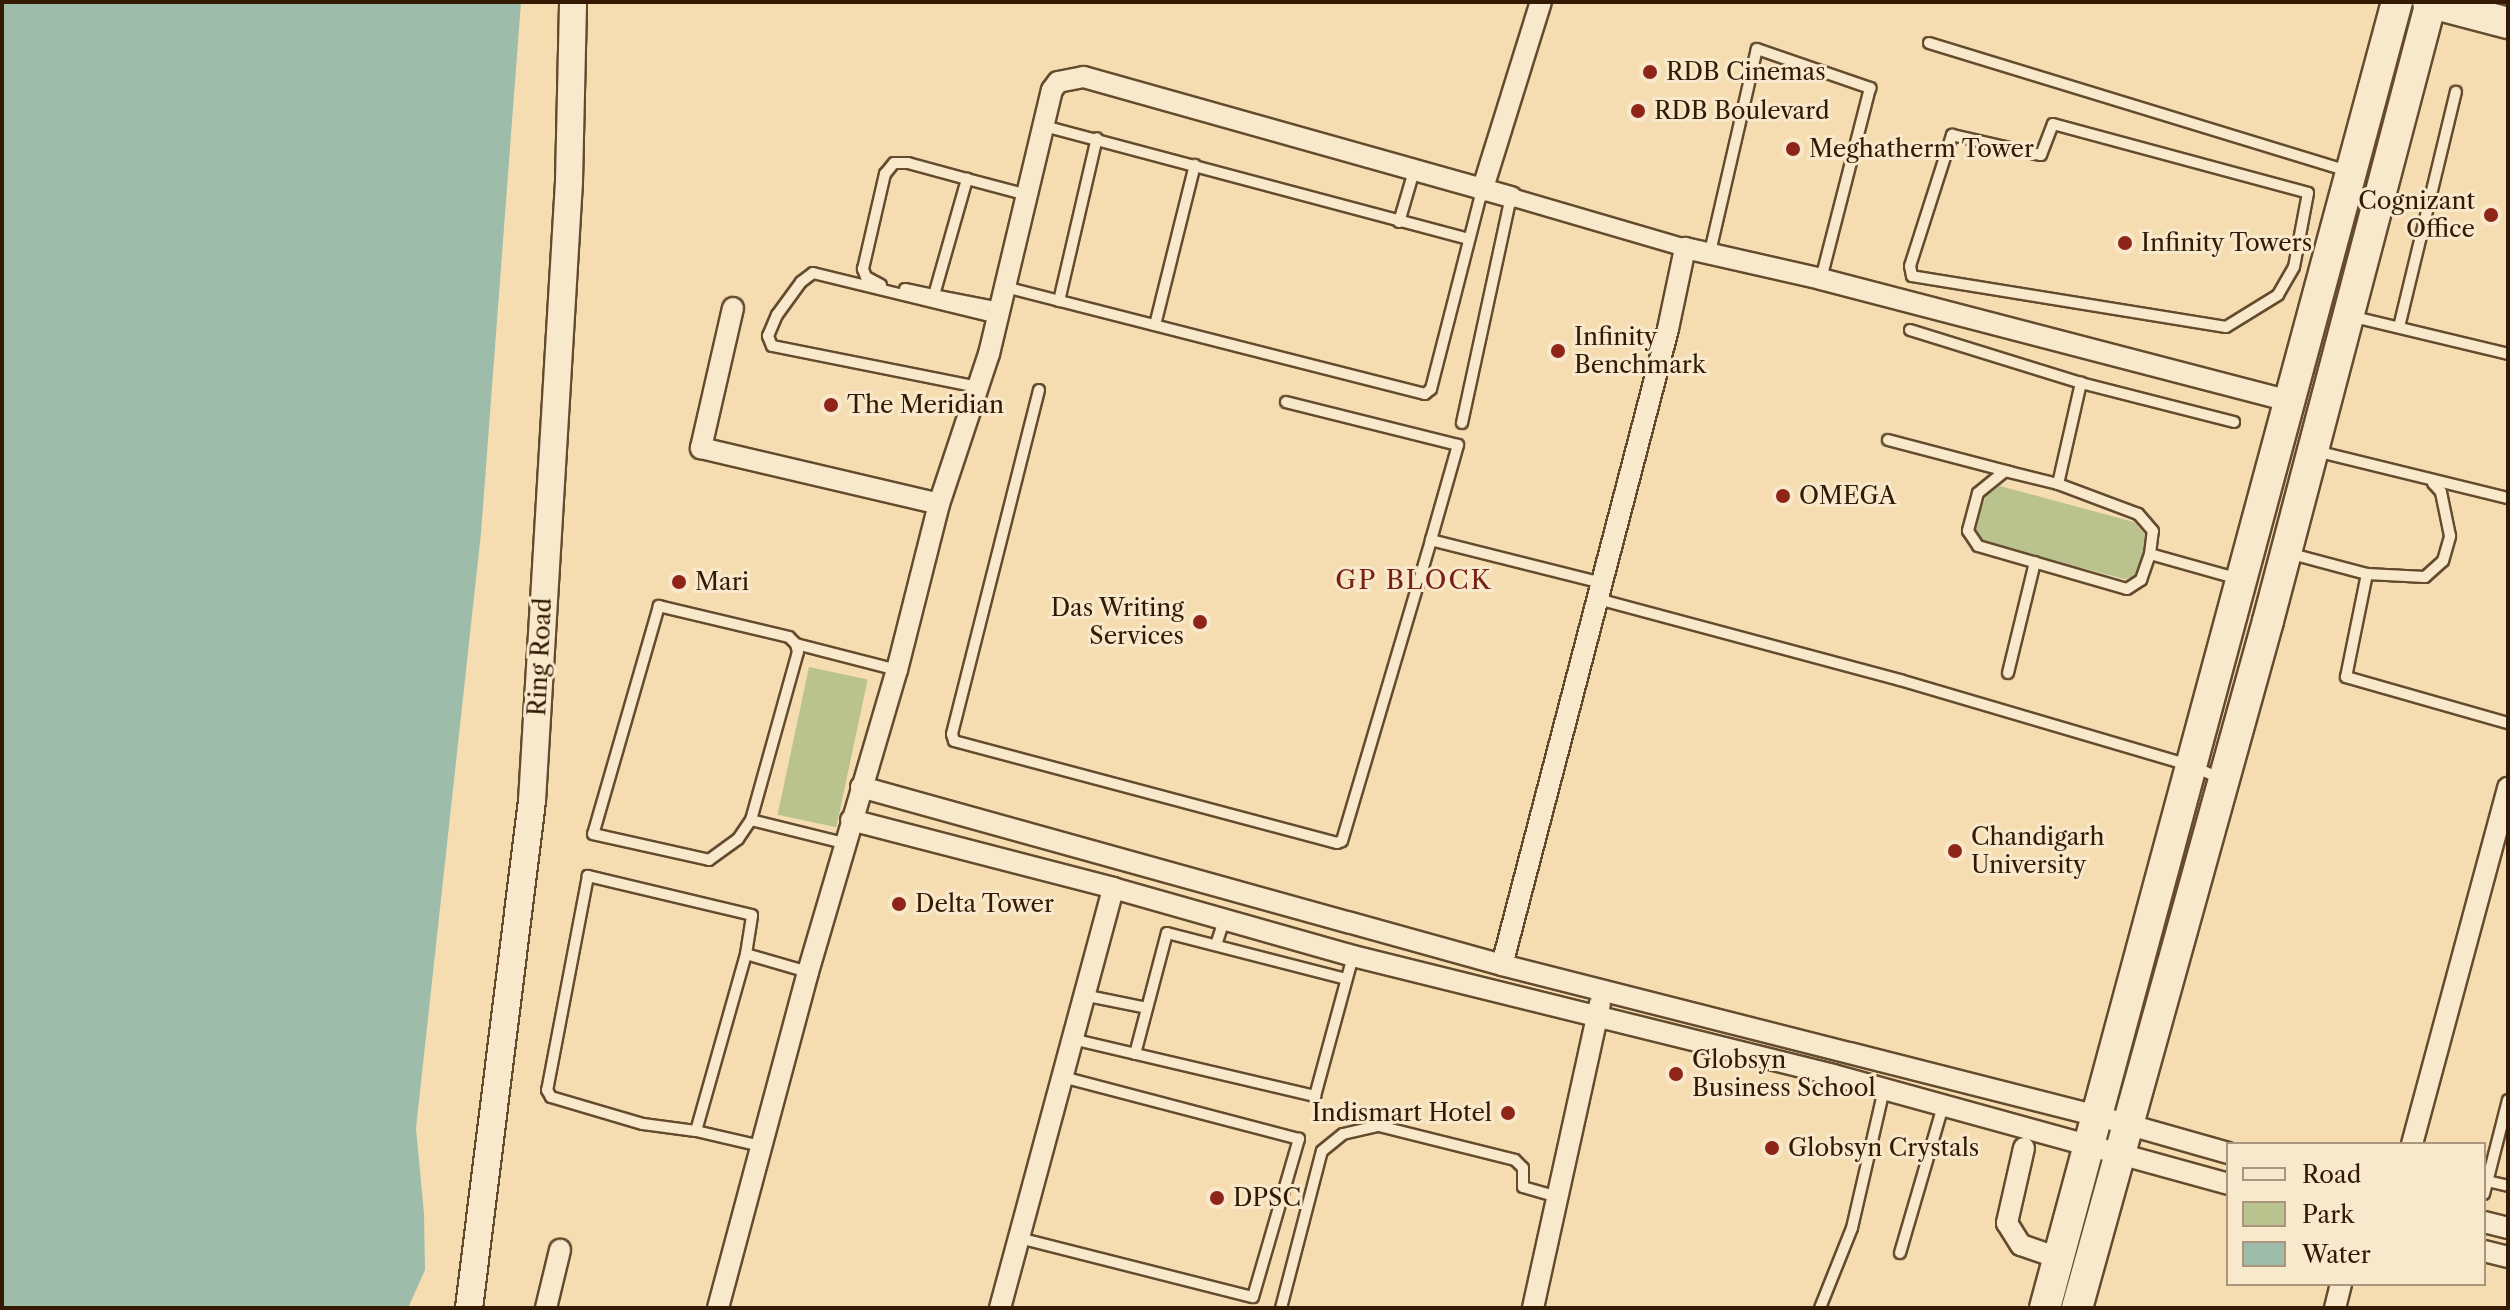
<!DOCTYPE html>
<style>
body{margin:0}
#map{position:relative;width:2510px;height:1310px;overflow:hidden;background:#f5ddb1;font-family:"Libre Caslon Text",serif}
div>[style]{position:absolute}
.green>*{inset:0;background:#bac28d;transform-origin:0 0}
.water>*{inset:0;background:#9dbca9}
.roads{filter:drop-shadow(2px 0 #644b2e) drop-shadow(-2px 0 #644b2e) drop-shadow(0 2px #644b2e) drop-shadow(0 -2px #644b2e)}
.service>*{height:10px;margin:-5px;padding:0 5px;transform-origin:5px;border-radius:5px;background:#f8e9cc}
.pedestrian>*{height:16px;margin:-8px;padding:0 8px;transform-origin:8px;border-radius:8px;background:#f8e9cc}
.minor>*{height:20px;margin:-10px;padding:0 10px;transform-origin:10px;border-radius:10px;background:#f8e9cc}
.tertiary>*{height:26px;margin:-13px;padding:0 13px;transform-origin:13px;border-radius:13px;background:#f8e9cc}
.secondary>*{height:30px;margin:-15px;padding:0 15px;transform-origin:15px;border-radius:15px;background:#f8e9cc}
.dots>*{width:22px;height:22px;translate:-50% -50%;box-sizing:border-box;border:4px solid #f8e9cc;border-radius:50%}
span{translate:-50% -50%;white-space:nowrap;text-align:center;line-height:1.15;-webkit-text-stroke:6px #f8e9cc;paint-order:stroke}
.poi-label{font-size:24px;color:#341a03}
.left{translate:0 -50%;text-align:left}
.right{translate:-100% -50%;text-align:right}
.street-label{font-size:24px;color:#341a03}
.neighbourhood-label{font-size:26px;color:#7a1f14;letter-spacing:2px}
.frame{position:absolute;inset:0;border:4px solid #341a03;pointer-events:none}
.legend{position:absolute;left:2226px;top:1142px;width:260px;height:144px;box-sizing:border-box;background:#f8e9cc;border:2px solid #aa967c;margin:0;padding:10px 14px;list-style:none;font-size:24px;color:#341a03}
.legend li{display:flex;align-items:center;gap:16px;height:40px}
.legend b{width:40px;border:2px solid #aa967c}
</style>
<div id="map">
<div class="green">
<div style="clip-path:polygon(2000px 486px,2134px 522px,2148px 538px,2139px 577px,2124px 579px,1984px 542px,1972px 527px,1986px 496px)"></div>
<div style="left:809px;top:667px;width:60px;height:151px;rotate:12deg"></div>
</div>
<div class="water">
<div style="clip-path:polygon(2px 2px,521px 2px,481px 533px,416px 1128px,424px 1214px,425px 1270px,408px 1308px,2px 1308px)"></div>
</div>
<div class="roads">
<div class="service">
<div style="left:1929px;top:43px;width:438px;rotate:17deg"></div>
<div style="left:2053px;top:124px;width:264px;rotate:15.1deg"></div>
<div style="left:2308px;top:193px;width:75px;rotate:100.7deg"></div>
<div style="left:2294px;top:267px;width:32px;rotate:120deg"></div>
<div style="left:2278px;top:295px;width:61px;rotate:148.4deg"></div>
<div style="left:2226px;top:327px;width:318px;rotate:-170.8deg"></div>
<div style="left:1912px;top:276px;width:10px;rotate:-101deg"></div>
<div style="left:1910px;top:266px;width:138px;rotate:-72.2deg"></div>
<div style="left:1952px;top:135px;width:91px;rotate:12.7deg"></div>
<div style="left:2041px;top:155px;width:33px;rotate:-69deg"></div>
<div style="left:1044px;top:126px;width:440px;rotate:14.9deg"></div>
<div style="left:1399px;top:222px;width:53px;rotate:-73.6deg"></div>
<div style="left:1710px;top:252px;width:208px;rotate:-77deg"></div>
<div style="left:1757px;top:49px;width:120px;rotate:19deg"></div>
<div style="left:1870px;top:88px;width:197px;rotate:104.4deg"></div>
<div style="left:881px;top:285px;width:17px;rotate:-152deg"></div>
<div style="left:866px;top:277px;width:9px;rotate:-111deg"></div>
<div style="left:863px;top:269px;width:98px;rotate:-77deg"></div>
<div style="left:885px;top:174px;width:14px;rotate:-51deg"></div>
<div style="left:894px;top:163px;width:14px"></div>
<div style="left:908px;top:163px;width:61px;rotate:15.2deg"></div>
<div style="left:1005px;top:287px;width:433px;rotate:14.3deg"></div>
<div style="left:1425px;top:394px;width:8px;rotate:-40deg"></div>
<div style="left:1431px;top:389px;width:204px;rotate:-75.6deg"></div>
<div style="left:905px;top:289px;width:30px;rotate:12deg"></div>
<div style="left:1059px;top:301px;width:167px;rotate:-76.9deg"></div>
<div style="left:1000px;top:308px;width:67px;rotate:-168.9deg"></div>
<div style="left:934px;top:295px;width:121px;rotate:-74.1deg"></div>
<div style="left:967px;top:179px;width:62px;rotate:14.9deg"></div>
<div style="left:2350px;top:316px;width:163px;rotate:13.5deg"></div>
<div style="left:1155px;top:325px;width:165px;rotate:-76deg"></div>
<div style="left:2399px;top:327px;width:242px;rotate:-76.4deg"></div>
<div style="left:1910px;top:330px;width:179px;rotate:17.2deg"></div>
<div style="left:2081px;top:383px;width:158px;rotate:14.3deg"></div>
<div style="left:978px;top:387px;width:210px;rotate:-168.7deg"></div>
<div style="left:772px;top:346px;width:11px;rotate:-112deg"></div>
<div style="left:768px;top:336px;width:23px;rotate:-67deg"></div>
<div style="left:777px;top:315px;width:41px;rotate:-54deg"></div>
<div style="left:801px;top:282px;width:15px;rotate:-37deg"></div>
<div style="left:813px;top:273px;width:189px;rotate:13.7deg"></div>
<div style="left:1039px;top:390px;width:355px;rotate:104.2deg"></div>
<div style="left:952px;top:734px;width:7px;rotate:74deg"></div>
<div style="left:954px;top:741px;width:396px;rotate:14.9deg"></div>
<div style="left:1337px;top:843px;width:5px;rotate:-22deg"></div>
<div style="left:1342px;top:841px;width:314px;rotate:-73.5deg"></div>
<div style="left:1431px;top:540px;width:176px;rotate:14.1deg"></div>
<div style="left:1286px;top:402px;width:177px;rotate:14deg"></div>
<div style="left:1458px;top:445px;width:99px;rotate:105.9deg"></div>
<div style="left:1462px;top:423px;width:231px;rotate:-77.8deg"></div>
<div style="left:1888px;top:440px;width:126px;rotate:14.7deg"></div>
<div style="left:2316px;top:451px;width:198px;rotate:13.8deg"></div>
<div style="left:2058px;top:484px;width:104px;rotate:-77.2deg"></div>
<div style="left:2288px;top:553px;width:82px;rotate:14.9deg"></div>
<div style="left:2367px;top:574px;width:58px;rotate:3deg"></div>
<div style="left:2425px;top:577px;width:24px;rotate:-42deg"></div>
<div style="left:2443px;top:561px;width:26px;rotate:-74deg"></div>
<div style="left:2450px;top:536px;width:45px;rotate:-101.6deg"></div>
<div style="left:2441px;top:492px;width:12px;rotate:-132deg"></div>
<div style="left:2150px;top:554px;width:23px;rotate:-83deg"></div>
<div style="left:2153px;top:531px;width:23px;rotate:-131deg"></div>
<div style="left:2138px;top:514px;width:85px;rotate:-159.4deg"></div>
<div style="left:2058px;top:484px;width:55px;rotate:-166.2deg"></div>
<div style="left:2005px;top:471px;width:35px;rotate:141deg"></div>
<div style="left:1978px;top:493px;width:39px;rotate:105deg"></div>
<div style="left:1968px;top:531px;width:18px;rotate:56deg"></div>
<div style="left:1978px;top:546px;width:155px;rotate:16.1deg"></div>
<div style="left:2127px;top:589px;width:17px;rotate:-33deg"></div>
<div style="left:2141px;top:580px;width:28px;rotate:-71deg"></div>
<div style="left:2150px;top:554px;width:92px;rotate:15.7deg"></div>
<div style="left:2367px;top:574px;width:105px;rotate:101.5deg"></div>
<div style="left:2346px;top:677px;width:168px;rotate:15.9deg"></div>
<div style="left:1598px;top:599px;width:313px;rotate:15deg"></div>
<div style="left:1900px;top:680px;width:305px;rotate:16.4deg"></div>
<div style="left:2193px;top:766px;width:33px;rotate:25deg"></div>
<div style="left:796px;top:644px;width:104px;rotate:14.4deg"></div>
<div style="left:2008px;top:673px;width:114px;rotate:-76.3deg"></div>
<div style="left:751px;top:820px;width:174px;rotate:-74.4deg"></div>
<div style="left:798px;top:652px;width:8px;rotate:-104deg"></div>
<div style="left:796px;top:644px;width:10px;rotate:-135deg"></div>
<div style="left:789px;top:637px;width:134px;rotate:-166.6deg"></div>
<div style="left:659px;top:606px;width:237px;rotate:106.1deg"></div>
<div style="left:593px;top:834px;width:119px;rotate:12.6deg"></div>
<div style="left:709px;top:860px;width:36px;rotate:-36deg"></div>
<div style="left:738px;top:839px;width:23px;rotate:-56deg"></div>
<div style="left:751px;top:820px;width:96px;rotate:13.9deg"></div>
<div style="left:1216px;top:945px;width:26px;rotate:-72deg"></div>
<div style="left:746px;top:954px;width:39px;rotate:-81deg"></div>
<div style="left:752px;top:915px;width:169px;rotate:-166.6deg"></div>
<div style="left:588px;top:876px;width:218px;rotate:100.8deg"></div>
<div style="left:547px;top:1090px;width:8px;rotate:60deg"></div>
<div style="left:551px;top:1097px;width:96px;rotate:16.4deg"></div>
<div style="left:643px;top:1124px;width:53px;rotate:7.5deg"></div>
<div style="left:696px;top:1131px;width:67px;rotate:13deg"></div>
<div style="left:1083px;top:995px;width:65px;rotate:11.5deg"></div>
<div style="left:1072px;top:1039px;width:250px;rotate:13.2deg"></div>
<div style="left:1315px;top:1096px;width:145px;rotate:-74.8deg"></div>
<div style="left:1135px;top:1054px;width:125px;rotate:-75.2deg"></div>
<div style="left:1167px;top:933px;width:185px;rotate:14.4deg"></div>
<div style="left:696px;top:1131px;width:184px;rotate:-74.2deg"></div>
<div style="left:746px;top:954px;width:65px;rotate:16.2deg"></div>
<div style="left:2487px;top:1181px;width:22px;rotate:13deg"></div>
<div style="left:2484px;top:1194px;width:97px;rotate:-75.7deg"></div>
<div style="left:1019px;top:1238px;width:241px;rotate:14.2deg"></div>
<div style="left:1253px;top:1297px;width:165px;rotate:-73.8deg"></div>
<div style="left:1299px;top:1139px;width:245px;rotate:-165.3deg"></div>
<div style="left:1900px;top:1253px;width:153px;rotate:-73.7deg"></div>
<div style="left:1281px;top:1308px;width:162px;rotate:-75.4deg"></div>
<div style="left:1322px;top:1151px;width:27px;rotate:-39deg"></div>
<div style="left:1343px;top:1134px;width:37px;rotate:-13deg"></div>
<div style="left:1379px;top:1126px;width:140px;rotate:14deg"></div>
<div style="left:1515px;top:1160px;width:11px;rotate:45deg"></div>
<div style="left:1523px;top:1168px;width:19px;rotate:90deg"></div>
<div style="left:1523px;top:1187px;width:35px;rotate:16deg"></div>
<div style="left:1820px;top:1308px;width:86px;rotate:-68.2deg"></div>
<div style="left:1852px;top:1228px;width:143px;rotate:-77deg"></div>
</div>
<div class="pedestrian">
<div style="left:1511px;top:197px;width:181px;rotate:16.3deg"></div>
</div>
<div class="minor">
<div style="left:1482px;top:191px;width:198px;rotate:-72.7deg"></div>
<div style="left:733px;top:308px;width:144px;rotate:102.9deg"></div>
<div style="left:701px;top:448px;width:244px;rotate:13.2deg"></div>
<div style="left:861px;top:787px;width:665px;rotate:15.52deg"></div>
<div style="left:1502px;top:965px;width:615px;rotate:14.22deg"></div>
<div style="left:2098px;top:1116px;width:135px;rotate:15.9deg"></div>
<div style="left:851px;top:820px;width:271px;rotate:14.5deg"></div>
<div style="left:1113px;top:888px;width:249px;rotate:15.8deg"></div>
<div style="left:1353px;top:956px;width:495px;rotate:13.9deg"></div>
<div style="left:1833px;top:1075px;width:410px;rotate:15.4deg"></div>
<div style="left:1502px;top:965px;width:657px;rotate:-75.37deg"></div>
<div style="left:1668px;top:329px;width:83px;rotate:-78.1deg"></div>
<div style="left:1685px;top:248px;width:139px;rotate:12.8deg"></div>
<div style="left:1821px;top:279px;width:486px;rotate:14.6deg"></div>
<div style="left:2412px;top:1144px;width:369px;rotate:-74.9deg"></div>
<div style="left:2024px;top:1148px;width:77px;rotate:102.8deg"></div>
<div style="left:2007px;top:1223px;width:26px;rotate:58deg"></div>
<div style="left:2021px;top:1245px;width:39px;rotate:19deg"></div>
<div style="left:2484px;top:1222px;width:25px;rotate:14deg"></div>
<div style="left:2484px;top:1251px;width:25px;rotate:14deg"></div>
<div style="left:546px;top:1308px;width:60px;rotate:-76.4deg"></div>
<div style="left:718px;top:1308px;width:348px;rotate:-75deg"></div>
<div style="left:808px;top:972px;width:315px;rotate:-73.6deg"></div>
<div style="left:897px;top:670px;width:171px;rotate:-75.8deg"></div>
<div style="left:939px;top:504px;width:158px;rotate:-71.6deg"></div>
<div style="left:989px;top:354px;width:271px;rotate:-76.6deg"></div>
<div style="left:1052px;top:90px;width:10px;rotate:-53deg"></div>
<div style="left:1058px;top:82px;width:26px;rotate:-11deg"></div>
<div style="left:1084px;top:77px;width:444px;rotate:15.7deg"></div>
<div style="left:1000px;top:1308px;width:435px;rotate:-74.9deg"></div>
<div style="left:1533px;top:1308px;width:312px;rotate:-77.6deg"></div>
<div style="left:2335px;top:1308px;width:25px;rotate:-76deg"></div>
</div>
<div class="tertiary">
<div style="left:469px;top:1308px;width:511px;rotate:-82.92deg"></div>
<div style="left:532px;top:801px;width:621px;rotate:-86.58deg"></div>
<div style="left:569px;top:181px;width:179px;rotate:-88.7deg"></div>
</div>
<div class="secondary">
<div style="left:2428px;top:2px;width:83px;rotate:14.7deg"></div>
<div style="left:2045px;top:1308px;width:1353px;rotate:-74.92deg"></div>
<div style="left:2077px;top:1308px;width:713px;rotate:-74.46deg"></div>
<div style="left:2268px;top:621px;width:640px;rotate:-75.25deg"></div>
</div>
</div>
<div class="dots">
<div style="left:1650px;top:72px;background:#8f2418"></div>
<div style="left:1638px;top:111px;background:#8f2418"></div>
<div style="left:1793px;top:149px;background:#8f2418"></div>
<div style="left:2491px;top:215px;background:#8f2418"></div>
<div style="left:2125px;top:243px;background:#8f2418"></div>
<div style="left:1558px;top:351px;background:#8f2418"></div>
<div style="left:831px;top:405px;background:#8f2418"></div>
<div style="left:1783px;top:496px;background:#8f2418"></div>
<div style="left:679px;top:582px;background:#8f2418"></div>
<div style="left:1200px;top:622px;background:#8f2418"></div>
<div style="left:1955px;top:851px;background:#8f2418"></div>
<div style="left:899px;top:904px;background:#8f2418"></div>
<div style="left:1676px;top:1074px;background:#8f2418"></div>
<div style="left:1508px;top:1113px;background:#8f2418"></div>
<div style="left:1772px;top:1148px;background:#8f2418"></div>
<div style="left:1217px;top:1198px;background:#8f2418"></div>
</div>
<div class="poi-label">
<span class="left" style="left:1666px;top:72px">RDB Cinemas</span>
<span class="left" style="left:1654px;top:111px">RDB Boulevard</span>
<span class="left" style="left:1809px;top:149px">Meghatherm Tower</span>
<span class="right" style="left:2475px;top:215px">Cognizant<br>Office</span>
<span class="left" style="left:2141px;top:243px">Infinity Towers</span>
<span class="left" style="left:1574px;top:351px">Infinity<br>Benchmark</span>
<span class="left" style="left:847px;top:405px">The Meridian</span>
<span class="left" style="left:1799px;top:496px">OMEGA</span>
<span class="left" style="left:695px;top:582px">Mari</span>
<span class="right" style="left:1184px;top:622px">Das Writing<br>Services</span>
<span class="left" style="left:1971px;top:851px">Chandigarh<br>University</span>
<span class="left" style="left:915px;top:904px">Delta Tower</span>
<span class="left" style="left:1692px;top:1074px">Globsyn<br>Business School</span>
<span class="right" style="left:1492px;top:1113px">Indismart Hotel</span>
<span class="left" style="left:1788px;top:1148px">Globsyn Crystals</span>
<span class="left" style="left:1233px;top:1198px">DPSC</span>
</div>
<div class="street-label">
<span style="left:540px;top:657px;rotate:-87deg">Ring Road</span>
</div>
<div class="neighbourhood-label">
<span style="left:1414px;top:581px">GP BLOCK</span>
</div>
<div class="frame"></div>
<ul class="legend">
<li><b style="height:10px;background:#f8e9cc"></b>Road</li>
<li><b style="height:22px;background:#bac28d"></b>Park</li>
<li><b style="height:22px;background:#9dbca9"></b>Water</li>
</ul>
</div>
